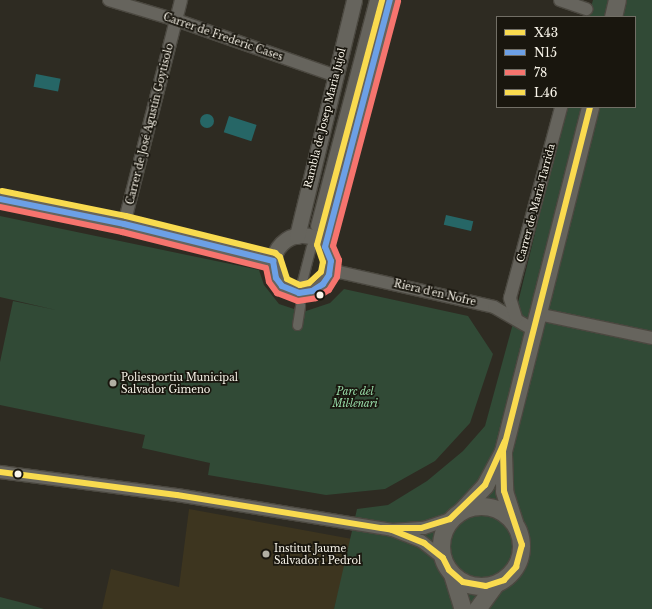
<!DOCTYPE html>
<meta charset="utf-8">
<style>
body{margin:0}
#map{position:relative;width:652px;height:609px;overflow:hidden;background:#2e2b22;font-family:"Libre Baskerville",serif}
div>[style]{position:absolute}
.built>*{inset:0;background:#3d351f}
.green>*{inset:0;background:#314a36}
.water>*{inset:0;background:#266666;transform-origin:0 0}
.round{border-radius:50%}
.roads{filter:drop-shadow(1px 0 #4b4840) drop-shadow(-1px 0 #4b4840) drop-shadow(0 1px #4b4840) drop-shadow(0 -1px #4b4840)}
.pedestrian>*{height:9px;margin:-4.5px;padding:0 4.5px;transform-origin:4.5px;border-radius:4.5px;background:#66645d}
.minor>*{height:12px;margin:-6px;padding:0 6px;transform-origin:6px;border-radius:6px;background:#66645d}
.tertiary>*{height:15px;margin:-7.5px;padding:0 7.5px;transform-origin:7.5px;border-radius:7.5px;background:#66645d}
.tertiary>.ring{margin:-7.5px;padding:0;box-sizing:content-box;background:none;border:15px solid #66645d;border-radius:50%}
.secondary>*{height:17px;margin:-8.5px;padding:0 8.5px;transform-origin:8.5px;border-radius:8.5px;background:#66645d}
.secondary>.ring{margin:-8.5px;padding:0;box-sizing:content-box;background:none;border:17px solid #66645d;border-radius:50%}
.bus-1>*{height:6px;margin:-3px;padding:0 3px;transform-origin:3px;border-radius:3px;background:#f9db4f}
.bus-2>*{height:6px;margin:-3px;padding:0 3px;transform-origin:3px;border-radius:3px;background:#6ca0e6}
.bus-3>*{height:6px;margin:-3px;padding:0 3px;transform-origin:3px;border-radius:3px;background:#f6746e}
.bus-4>*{height:6px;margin:-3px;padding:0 3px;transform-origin:3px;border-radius:3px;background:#f9db4f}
.dots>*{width:11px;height:11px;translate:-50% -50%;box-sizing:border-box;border:2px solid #19160e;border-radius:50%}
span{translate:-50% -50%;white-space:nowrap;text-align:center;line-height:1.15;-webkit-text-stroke:3.5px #19160e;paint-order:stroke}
.street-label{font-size:10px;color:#f8f4e9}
.poi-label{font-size:10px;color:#f8f4e9}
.left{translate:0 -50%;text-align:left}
.park-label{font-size:10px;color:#9adfab;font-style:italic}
.legend{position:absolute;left:496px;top:16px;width:140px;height:92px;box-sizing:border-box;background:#19160e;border:1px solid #726f66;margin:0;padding:5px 7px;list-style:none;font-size:12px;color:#f8f4e9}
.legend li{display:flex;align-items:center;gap:8px;height:20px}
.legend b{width:20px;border:1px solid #726f66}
</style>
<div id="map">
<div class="built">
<div style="clip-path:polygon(189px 509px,352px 539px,334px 609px,102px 609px,111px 569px,179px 587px)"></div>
</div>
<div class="green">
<div style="clip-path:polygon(593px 0,652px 0,652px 609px,334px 609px,357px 509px,388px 505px,427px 481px,463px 451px,485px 426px,512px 327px,566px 107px,635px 107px,635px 17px,588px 17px)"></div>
<div style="clip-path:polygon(0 216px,259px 270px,264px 285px,279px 304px,303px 312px,330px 303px,344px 289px,468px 316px,493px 354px,470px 423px,435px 461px,385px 489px,326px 495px,208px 475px,210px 463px,142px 448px,145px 435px,0 405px,0 362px,13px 301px,56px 310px,0 297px)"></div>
<div style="clip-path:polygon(0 597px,27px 604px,44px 609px,0 609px)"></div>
</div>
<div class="water">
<div style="left:36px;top:74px;width:25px;height:13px;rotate:11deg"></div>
<div class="round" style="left:200px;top:114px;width:14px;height:14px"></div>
<div style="left:229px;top:116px;width:29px;height:17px;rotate:18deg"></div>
<div style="left:446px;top:215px;width:28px;height:10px;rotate:13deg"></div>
</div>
<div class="roads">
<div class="pedestrian">
<div style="left:315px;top:226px;width:234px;rotate:-75.4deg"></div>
<div style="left:301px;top:285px;width:40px;rotate:-75.6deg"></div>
<div style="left:297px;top:325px;width:20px;rotate:-81deg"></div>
</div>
<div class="minor">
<div style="left:109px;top:0;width:70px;rotate:16.6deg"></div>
<div style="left:176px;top:20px;width:170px;rotate:19.3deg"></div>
<div style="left:560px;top:0;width:28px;rotate:19deg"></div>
<div style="left:124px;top:224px;width:231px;rotate:-75.7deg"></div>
<div style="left:330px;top:270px;width:168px;rotate:12.7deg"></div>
<div style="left:494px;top:307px;width:46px;rotate:29.9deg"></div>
<div style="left:538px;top:314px;width:116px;rotate:11.9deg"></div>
<div style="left:516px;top:318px;width:21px;rotate:-107deg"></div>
<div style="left:510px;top:298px;width:198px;rotate:-75deg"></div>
<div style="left:0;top:472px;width:178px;rotate:7.4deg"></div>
<div style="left:177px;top:495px;width:218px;rotate:9.2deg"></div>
<div style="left:392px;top:530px;width:31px;rotate:21deg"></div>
<div style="left:421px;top:541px;width:28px;rotate:38deg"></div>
<div style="left:392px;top:530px;width:32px;rotate:-4deg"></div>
<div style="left:424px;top:528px;width:28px;rotate:-19deg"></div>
</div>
<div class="tertiary">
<div style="left:0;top:199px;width:126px;rotate:11.4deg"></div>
<div style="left:124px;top:224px;width:154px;rotate:13.9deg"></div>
<div class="ring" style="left:273px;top:235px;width:43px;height:43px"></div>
<div style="left:297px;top:236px;width:243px;rotate:-76.4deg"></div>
<div style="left:325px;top:247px;width:255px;rotate:-75.3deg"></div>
</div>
<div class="secondary">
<div style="left:613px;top:17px;width:17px;rotate:-77deg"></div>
<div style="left:503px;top:454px;width:37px;rotate:88deg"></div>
<div style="left:504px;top:491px;width:33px;rotate:72deg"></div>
<div class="ring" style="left:441px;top:506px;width:63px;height:63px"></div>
<div style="left:461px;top:511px;width:35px;rotate:-47deg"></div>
<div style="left:485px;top:485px;width:38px;rotate:-62deg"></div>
<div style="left:503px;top:451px;width:355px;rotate:-75.8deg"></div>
<div style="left:452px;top:574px;width:37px;rotate:73deg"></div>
<div style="left:477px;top:609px;width:31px;rotate:-54deg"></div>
</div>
</div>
<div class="bus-1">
<div style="left:0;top:472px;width:178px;rotate:7.4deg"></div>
<div style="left:177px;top:495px;width:218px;rotate:9.2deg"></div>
<div style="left:392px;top:530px;width:35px;rotate:22deg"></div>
<div style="left:424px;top:543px;width:24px;rotate:38deg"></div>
<div style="left:443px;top:558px;width:13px;rotate:63deg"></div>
<div style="left:449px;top:570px;width:18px;rotate:41deg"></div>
<div style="left:463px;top:582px;width:23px;rotate:10deg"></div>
<div style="left:486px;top:586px;width:19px;rotate:-18deg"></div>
<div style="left:504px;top:580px;width:18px;rotate:-47deg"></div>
<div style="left:516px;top:567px;width:23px;rotate:-75deg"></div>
<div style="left:522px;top:545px;width:57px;rotate:-108.4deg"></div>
<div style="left:504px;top:491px;width:40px;rotate:-91.4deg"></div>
<div style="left:503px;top:451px;width:355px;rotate:-75.8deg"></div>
<div style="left:382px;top:528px;width:39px"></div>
<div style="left:421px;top:528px;width:30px;rotate:-17deg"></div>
<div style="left:450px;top:519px;width:49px;rotate:-44.2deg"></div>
<div style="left:485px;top:485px;width:48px;rotate:-65.6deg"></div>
</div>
<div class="bus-2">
<div style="left:0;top:199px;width:126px;rotate:11.4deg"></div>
<div style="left:124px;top:224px;width:154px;rotate:13.9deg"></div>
<div style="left:273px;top:261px;width:17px;rotate:80deg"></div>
<div style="left:276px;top:278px;width:10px;rotate:53deg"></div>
<div style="left:282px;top:286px;width:18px;rotate:22deg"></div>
<div style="left:299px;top:293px;width:13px;rotate:-9deg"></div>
<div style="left:312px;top:291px;width:13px;rotate:-32deg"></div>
<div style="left:323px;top:284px;width:11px;rotate:-56deg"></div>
<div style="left:329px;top:275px;width:14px;rotate:-82deg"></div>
<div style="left:331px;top:261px;width:15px;rotate:-113deg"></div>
<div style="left:325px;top:247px;width:255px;rotate:-75.3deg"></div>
</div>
<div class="bus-3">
<div style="left:0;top:207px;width:125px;rotate:11.6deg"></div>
<div style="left:122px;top:232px;width:148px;rotate:14deg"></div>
<div style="left:266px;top:268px;width:14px;rotate:78deg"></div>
<div style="left:269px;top:282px;width:14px;rotate:54deg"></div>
<div style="left:277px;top:293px;width:22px;rotate:21deg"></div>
<div style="left:298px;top:301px;width:18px;rotate:-9deg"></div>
<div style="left:316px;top:298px;width:15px;rotate:-32deg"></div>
<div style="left:329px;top:290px;width:15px;rotate:-58deg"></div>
<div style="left:337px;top:277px;width:17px;rotate:-83deg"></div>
<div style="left:339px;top:260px;width:15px;rotate:-113deg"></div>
<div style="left:333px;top:246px;width:253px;rotate:-75.1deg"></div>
</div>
<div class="bus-4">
<div style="left:2px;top:191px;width:126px;rotate:11.4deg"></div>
<div style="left:126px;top:216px;width:154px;rotate:13.9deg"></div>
<div style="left:275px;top:253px;width:6px;rotate:39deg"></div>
<div style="left:280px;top:257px;width:23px;rotate:72deg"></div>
<div style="left:287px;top:279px;width:14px;rotate:25deg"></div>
<div style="left:300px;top:285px;width:9px;rotate:-13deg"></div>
<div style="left:309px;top:283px;width:16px;rotate:-43deg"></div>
<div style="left:321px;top:272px;width:10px;rotate:-79deg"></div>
<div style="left:323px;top:262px;width:18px;rotate:-109deg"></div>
<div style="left:317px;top:245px;width:253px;rotate:-75.1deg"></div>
</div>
<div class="dots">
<div style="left:320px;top:295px;background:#f8f4e9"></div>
<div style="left:113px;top:383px;background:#b1aea3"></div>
<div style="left:18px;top:474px;background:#f8f4e9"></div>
<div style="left:266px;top:554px;background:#b1aea3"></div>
</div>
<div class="street-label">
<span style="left:223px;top:37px;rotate:19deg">Carrer de Frederic Cases</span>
<span style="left:325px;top:118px;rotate:-76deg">Rambla de Josep Maria Jujol</span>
<span style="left:150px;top:124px;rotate:-76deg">Carrer de José Agustín Goytisolo</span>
<span style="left:536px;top:203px;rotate:-75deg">Carrer de Maria Tarrida</span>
<span style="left:435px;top:293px;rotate:13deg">Riera d'en Nofre</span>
</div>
<div class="poi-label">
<span class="left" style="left:121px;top:383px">Poliesportiu Municipal<br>Salvador Gimeno</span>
<span class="left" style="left:274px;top:554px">Institut Jaume<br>Salvador i Pedrol</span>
</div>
<div class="park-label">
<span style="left:355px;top:397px">Parc del<br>Mil·lenari</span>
</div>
<ul class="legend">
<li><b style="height:5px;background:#f9db4f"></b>X43</li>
<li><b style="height:5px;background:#6ca0e6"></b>N15</li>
<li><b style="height:5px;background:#f6746e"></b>78</li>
<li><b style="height:5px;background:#f9db4f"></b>L46</li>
</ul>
</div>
